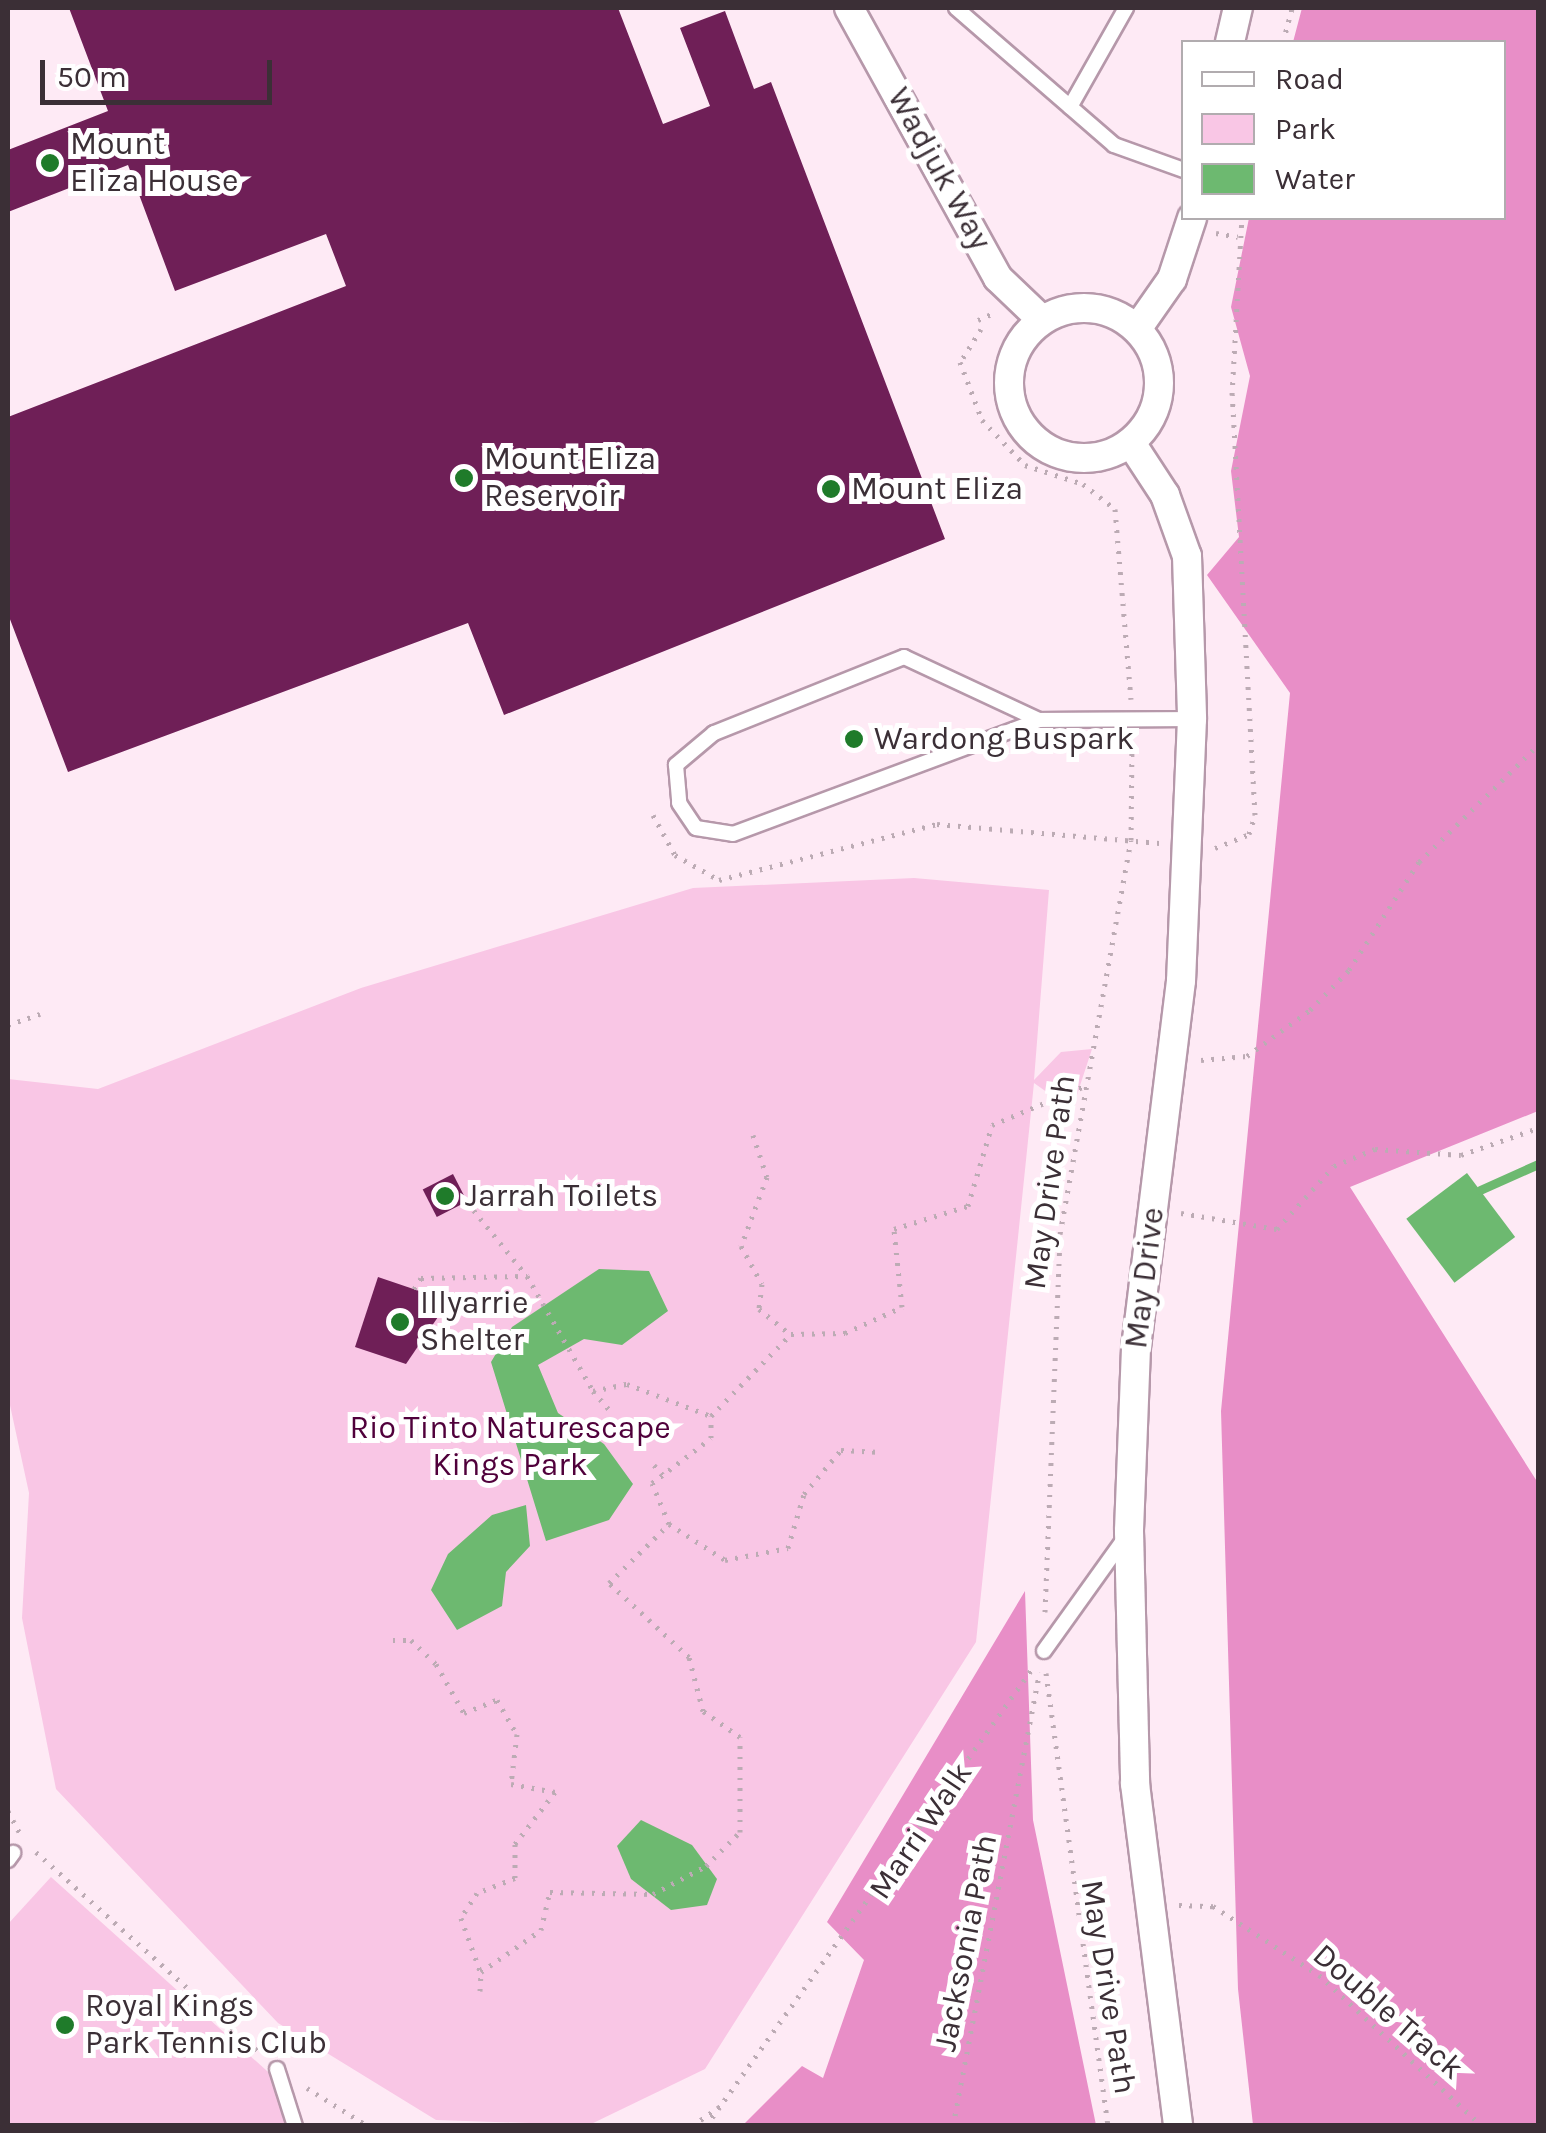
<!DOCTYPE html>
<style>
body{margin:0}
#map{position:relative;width:1546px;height:2133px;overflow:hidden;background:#feeaf5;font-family:Karla,sans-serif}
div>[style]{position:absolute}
.green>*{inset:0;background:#f9c6e5}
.forest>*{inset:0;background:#e88ec7}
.water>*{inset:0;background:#6db970;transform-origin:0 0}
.stream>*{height:9px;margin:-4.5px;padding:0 4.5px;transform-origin:4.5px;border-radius:4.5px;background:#6db970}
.building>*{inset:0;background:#6f1f57;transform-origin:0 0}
.path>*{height:5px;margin-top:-2.5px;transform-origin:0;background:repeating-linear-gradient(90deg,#bcabb4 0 2.5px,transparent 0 10.5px)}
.roads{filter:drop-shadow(2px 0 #b698aa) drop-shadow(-2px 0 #b698aa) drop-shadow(0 2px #b698aa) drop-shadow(0 -2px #b698aa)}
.lane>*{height:14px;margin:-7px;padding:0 7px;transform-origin:7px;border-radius:7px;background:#fff}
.street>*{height:28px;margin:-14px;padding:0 14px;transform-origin:14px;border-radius:14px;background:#fff}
.street>.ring{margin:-14px;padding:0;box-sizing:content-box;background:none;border:28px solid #fff;border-radius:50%}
.dots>*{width:28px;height:28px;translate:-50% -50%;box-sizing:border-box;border:5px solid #fff;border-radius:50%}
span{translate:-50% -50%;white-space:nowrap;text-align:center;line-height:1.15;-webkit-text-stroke:10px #fff;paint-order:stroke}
.poi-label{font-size:32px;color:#3b2f36}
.left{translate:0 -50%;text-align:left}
.street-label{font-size:32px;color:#3b2f36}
.park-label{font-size:32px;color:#50003b}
.frame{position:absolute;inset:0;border:10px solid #3b2f36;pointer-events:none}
.legend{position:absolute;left:1181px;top:40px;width:325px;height:180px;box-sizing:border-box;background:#fff;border:2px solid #b1acaf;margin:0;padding:12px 18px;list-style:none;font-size:30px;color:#3b2f36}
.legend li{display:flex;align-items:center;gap:20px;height:50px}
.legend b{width:50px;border:2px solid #b1acaf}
.scale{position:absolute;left:40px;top:60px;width:232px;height:45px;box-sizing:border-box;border:5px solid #3b2f36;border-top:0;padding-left:12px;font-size:30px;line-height:35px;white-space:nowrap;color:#3b2f36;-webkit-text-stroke:8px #fff;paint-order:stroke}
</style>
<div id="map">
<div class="green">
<div style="clip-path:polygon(914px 878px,1049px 890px,1034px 1080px,1061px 1052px,1092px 1049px,1072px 1110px,1034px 1083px,976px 1642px,705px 2069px,589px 2125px,436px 2120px,278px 2023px,56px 1789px,22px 1618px,29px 1493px,8px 1396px,8px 1079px,98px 1089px,361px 988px,693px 888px)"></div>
<div style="clip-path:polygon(51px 1877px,277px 2080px,289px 2125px,8px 2126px,8px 1924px)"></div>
</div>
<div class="forest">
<div style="clip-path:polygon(1302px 8px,1538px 8px,1538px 1111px,1350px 1187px,1538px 1483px,1538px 2125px,1253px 2125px,1238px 1989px,1221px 1411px,1290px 693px,1207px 575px,1239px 537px,1231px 471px,1250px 376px,1231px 307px,1249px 218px,1504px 218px,1504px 42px,1293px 42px)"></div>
<div style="clip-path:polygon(1025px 1591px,1033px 1820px,1096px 2125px,743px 2125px,802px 2066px,823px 2078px,864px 1960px,827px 1922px)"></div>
</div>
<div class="water">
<div style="left:1467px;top:1173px;width:80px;height:76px;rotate:53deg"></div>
<div style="clip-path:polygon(599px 1269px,649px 1271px,668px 1311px,622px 1345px,584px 1339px,538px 1365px,558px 1413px,604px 1444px,633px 1484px,609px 1520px,546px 1541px,491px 1362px,512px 1327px)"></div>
<div style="clip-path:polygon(526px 1505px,530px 1546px,506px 1572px,502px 1606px,457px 1630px,431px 1590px,448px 1554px,492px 1515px)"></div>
<div style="clip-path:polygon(641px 1820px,692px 1845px,717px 1879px,707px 1905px,671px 1910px,631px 1879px,617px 1846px)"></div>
</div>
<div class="stream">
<div style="left:1480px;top:1190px;width:64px;rotate:-24.1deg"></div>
</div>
<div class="building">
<div style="clip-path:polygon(69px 8px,618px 8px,663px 124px,710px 106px,680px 28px,725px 11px,754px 89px,771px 82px,945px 539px,504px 715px,468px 623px,68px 772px,8px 614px,8px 417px,346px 286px,326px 234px,175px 291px,128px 165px,8px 212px,8px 150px,108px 111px)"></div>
<div style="left:453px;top:1174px;width:31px;height:34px;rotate:63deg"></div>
<div style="clip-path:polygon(378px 1277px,434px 1296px,440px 1314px,406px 1364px,355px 1347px)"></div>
</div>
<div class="path">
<div style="left:1283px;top:42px;width:35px;rotate:-75deg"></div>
<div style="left:1216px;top:233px;width:22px;rotate:10deg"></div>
<div style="left:978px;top:320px;width:20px;rotate:-24deg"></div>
<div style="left:981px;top:329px;width:39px;rotate:122deg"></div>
<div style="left:960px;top:362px;width:62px;rotate:69.2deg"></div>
<div style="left:982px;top:420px;width:62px;rotate:46.3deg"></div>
<div style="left:1025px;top:465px;width:61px;rotate:18.1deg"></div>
<div style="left:1083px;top:484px;width:41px;rotate:38deg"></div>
<div style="left:1115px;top:509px;width:191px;rotate:85.2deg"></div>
<div style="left:653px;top:815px;width:46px;rotate:61.2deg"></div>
<div style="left:675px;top:855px;width:51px;rotate:29.6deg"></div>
<div style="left:719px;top:880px;width:225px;rotate:-14.4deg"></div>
<div style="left:937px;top:824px;width:223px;rotate:4.9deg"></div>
<div style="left:1215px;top:848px;width:37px;rotate:-22deg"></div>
<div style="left:1249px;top:834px;width:20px;rotate:-72deg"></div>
<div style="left:1255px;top:815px;width:421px;rotate:-93.1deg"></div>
<div style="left:1232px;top:395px;width:177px;rotate:-86.8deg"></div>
<div style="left:8px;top:1025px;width:34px;rotate:-19deg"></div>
<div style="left:1201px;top:1060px;width:46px;rotate:-5deg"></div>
<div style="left:1247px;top:1056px;width:78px;rotate:-36.1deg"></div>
<div style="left:1310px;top:1010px;width:56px;rotate:-45.7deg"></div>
<div style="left:1349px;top:970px;width:129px;rotate:-57.1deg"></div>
<div style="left:1419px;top:862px;width:167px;rotate:-44.5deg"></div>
<div style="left:753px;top:1135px;width:44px;rotate:71.6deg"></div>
<div style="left:767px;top:1177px;width:74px;rotate:110.6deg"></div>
<div style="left:741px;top:1246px;width:43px;rotate:61.1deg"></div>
<div style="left:762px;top:1284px;width:25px;rotate:97deg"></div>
<div style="left:759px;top:1309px;width:40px;rotate:39deg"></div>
<div style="left:467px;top:1202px;width:95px;rotate:51deg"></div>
<div style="left:527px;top:1276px;width:133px;rotate:60.1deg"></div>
<div style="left:593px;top:1391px;width:35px;rotate:-12deg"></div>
<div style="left:627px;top:1384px;width:90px;rotate:20.9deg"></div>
<div style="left:1181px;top:1213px;width:97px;rotate:9.5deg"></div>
<div style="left:1277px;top:1229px;width:85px;rotate:-47.9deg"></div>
<div style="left:1334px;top:1166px;width:44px;rotate:-22.5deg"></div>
<div style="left:1375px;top:1149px;width:86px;rotate:4deg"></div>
<div style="left:1461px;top:1155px;width:82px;rotate:-19.3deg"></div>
<div style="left:414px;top:1289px;width:13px;rotate:-58deg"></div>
<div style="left:421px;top:1278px;width:106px;rotate:-1.1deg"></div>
<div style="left:593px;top:1391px;width:29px;rotate:49deg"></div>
<div style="left:654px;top:1465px;width:13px;rotate:48deg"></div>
<div style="left:669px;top:1524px;width:67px;rotate:32.7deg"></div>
<div style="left:725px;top:1560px;width:64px;rotate:-10.8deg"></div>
<div style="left:788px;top:1548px;width:56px;rotate:-73.5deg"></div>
<div style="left:804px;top:1494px;width:57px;rotate:-49.9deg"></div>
<div style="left:841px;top:1450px;width:35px;rotate:3deg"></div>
<div style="left:1045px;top:1612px;width:378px;rotate:-87.7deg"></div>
<div style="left:1060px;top:1234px;width:400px;rotate:-79.8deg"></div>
<div style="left:1131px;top:840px;width:100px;rotate:-89.4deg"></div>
<div style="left:393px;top:1640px;width:18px"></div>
<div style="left:411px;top:1640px;width:35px;rotate:44deg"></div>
<div style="left:436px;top:1664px;width:56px;rotate:60.3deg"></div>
<div style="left:464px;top:1713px;width:35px;rotate:-22deg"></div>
<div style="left:497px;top:1700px;width:39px;rotate:60deg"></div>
<div style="left:517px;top:1734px;width:50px;rotate:96.8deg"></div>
<div style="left:511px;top:1784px;width:45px;rotate:10.3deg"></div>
<div style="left:555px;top:1792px;width:66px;rotate:127.6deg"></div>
<div style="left:515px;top:1844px;width:34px;rotate:90deg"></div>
<div style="left:515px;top:1878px;width:41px;rotate:158.5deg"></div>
<div style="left:477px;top:1893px;width:30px;rotate:123deg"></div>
<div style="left:461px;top:1918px;width:56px;rotate:70.3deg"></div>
<div style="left:1046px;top:1673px;width:457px;rotate:82.2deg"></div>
<div style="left:8px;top:1811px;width:24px;rotate:62deg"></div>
<div style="left:36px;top:1852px;width:304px;rotate:41.9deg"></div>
<div style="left:1179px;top:1905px;width:34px;rotate:2deg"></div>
<div style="left:1213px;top:1906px;width:126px;rotate:33.1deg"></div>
<div style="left:1319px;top:1975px;width:222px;rotate:42.8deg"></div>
<div style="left:480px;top:1991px;width:19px;rotate:-87deg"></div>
<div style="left:481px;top:1972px;width:73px;rotate:-35deg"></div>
<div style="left:541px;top:1930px;width:39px;rotate:-77deg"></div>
<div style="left:550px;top:1892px;width:103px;rotate:1.1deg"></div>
<div style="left:653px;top:1894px;width:60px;rotate:-27.8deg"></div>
<div style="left:706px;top:1866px;width:48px;rotate:-45deg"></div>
<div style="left:740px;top:1832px;width:95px;rotate:-90deg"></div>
<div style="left:740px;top:1737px;width:45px;rotate:-144.9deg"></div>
<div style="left:703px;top:1711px;width:56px;rotate:-104.5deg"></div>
<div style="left:689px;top:1657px;width:109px;rotate:-137.2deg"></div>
<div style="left:609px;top:1583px;width:84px;rotate:-44.5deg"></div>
<div style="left:669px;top:1524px;width:44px;rotate:-112.5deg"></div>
<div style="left:652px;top:1483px;width:74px;rotate:-37.3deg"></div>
<div style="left:711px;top:1438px;width:22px;rotate:-90deg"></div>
<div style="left:711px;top:1416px;width:115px;rotate:-45.7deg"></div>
<div style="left:791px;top:1334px;width:54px;rotate:-1.1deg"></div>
<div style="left:845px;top:1333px;width:63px;rotate:-24.5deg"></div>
<div style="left:902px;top:1307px;width:78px;rotate:-95.9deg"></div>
<div style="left:894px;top:1229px;width:77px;rotate:-17.3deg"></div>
<div style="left:968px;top:1206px;width:84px;rotate:-73.5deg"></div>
<div style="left:992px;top:1125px;width:101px;rotate:-22.8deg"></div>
<div style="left:307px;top:2088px;width:72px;rotate:31.9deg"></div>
<div style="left:692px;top:2126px;width:37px;rotate:-35deg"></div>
<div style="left:706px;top:2126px;width:561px;rotate:-54.5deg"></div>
<div style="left:953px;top:2126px;width:462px;rotate:-79.2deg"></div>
</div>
<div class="roads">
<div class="lane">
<div style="left:956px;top:8px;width:209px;rotate:40.9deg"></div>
<div style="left:1114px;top:145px;width:74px;rotate:19.7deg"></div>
<div style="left:1070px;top:107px;width:114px;rotate:-60.5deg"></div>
<div style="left:1039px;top:720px;width:149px;rotate:-155deg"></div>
<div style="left:904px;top:657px;width:205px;rotate:158.2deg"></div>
<div style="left:714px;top:733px;width:50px;rotate:139.9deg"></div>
<div style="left:676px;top:765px;width:38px;rotate:85deg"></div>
<div style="left:679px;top:803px;width:30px;rotate:56deg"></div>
<div style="left:696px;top:828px;width:37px;rotate:9deg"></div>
<div style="left:733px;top:834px;width:327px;rotate:-20.4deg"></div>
<div style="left:1039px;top:720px;width:153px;rotate:-0.4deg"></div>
<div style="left:1044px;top:1651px;width:139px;rotate:-54.4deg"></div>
<div style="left:8px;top:1860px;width:9px;rotate:-54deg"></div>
<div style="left:277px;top:2069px;width:60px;rotate:72.5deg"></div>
</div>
<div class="street">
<div style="left:849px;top:8px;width:308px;rotate:61.1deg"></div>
<div style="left:998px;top:278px;width:61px;rotate:43.7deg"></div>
<div style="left:1230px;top:42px;width:35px;rotate:-77deg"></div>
<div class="ring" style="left:1009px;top:308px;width:122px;height:122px"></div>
<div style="left:1137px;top:329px;width:61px;rotate:-55deg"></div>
<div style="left:1172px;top:279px;width:64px;rotate:-71.8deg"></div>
<div style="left:1131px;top:443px;width:62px;rotate:56.8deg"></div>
<div style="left:1165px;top:495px;width:65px;rotate:70.2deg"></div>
<div style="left:1187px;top:556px;width:163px;rotate:88.2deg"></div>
<div style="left:1192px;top:719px;width:262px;rotate:92.4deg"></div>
<div style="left:1181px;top:981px;width:370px;rotate:97deg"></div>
<div style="left:1136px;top:1348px;width:183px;rotate:92.2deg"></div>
<div style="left:1129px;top:1531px;width:253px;rotate:88.6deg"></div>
<div style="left:1135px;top:1784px;width:345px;rotate:82.8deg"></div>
</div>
</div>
<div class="dots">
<div style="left:50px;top:163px;background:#1f7b2a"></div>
<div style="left:464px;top:478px;background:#1f7b2a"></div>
<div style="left:831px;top:489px;background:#1f7b2a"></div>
<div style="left:854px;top:739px;background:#1f7b2a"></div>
<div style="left:445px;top:1196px;background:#1f7b2a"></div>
<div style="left:400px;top:1322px;background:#1f7b2a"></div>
<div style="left:65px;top:2025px;background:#1f7b2a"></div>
</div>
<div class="poi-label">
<span class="left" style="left:70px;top:163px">Mount<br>Eliza House</span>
<span class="left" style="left:484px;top:478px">Mount Eliza<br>Reservoir</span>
<span class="left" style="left:851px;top:489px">Mount Eliza</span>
<span class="left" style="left:874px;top:739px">Wardong Buspark</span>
<span class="left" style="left:465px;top:1196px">Jarrah Toilets</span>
<span class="left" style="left:420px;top:1322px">Illyarrie<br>Shelter</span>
<span class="left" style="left:85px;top:2025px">Royal Kings<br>Park Tennis Club</span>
</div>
<div class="street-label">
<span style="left:939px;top:169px;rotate:61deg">Wadjuk Way</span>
<span style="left:1050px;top:1182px;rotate:-82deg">May Drive Path</span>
<span style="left:1145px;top:1278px;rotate:-83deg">May Drive</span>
<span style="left:921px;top:1831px;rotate:-56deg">Marri Walk</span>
<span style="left:966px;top:1943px;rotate:-79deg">Jacksonia Path</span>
<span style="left:1108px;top:1987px;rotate:81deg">May Drive Path</span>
<span style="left:1388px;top:2012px;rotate:41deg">Double Track</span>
</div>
<div class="park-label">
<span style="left:510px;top:1447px">Rio Tinto Naturescape<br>Kings Park</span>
</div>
<div class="frame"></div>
<ul class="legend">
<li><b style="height:12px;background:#fff"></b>Road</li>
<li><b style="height:28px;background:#f9c6e5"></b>Park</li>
<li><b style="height:28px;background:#6db970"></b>Water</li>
</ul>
<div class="scale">50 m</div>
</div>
